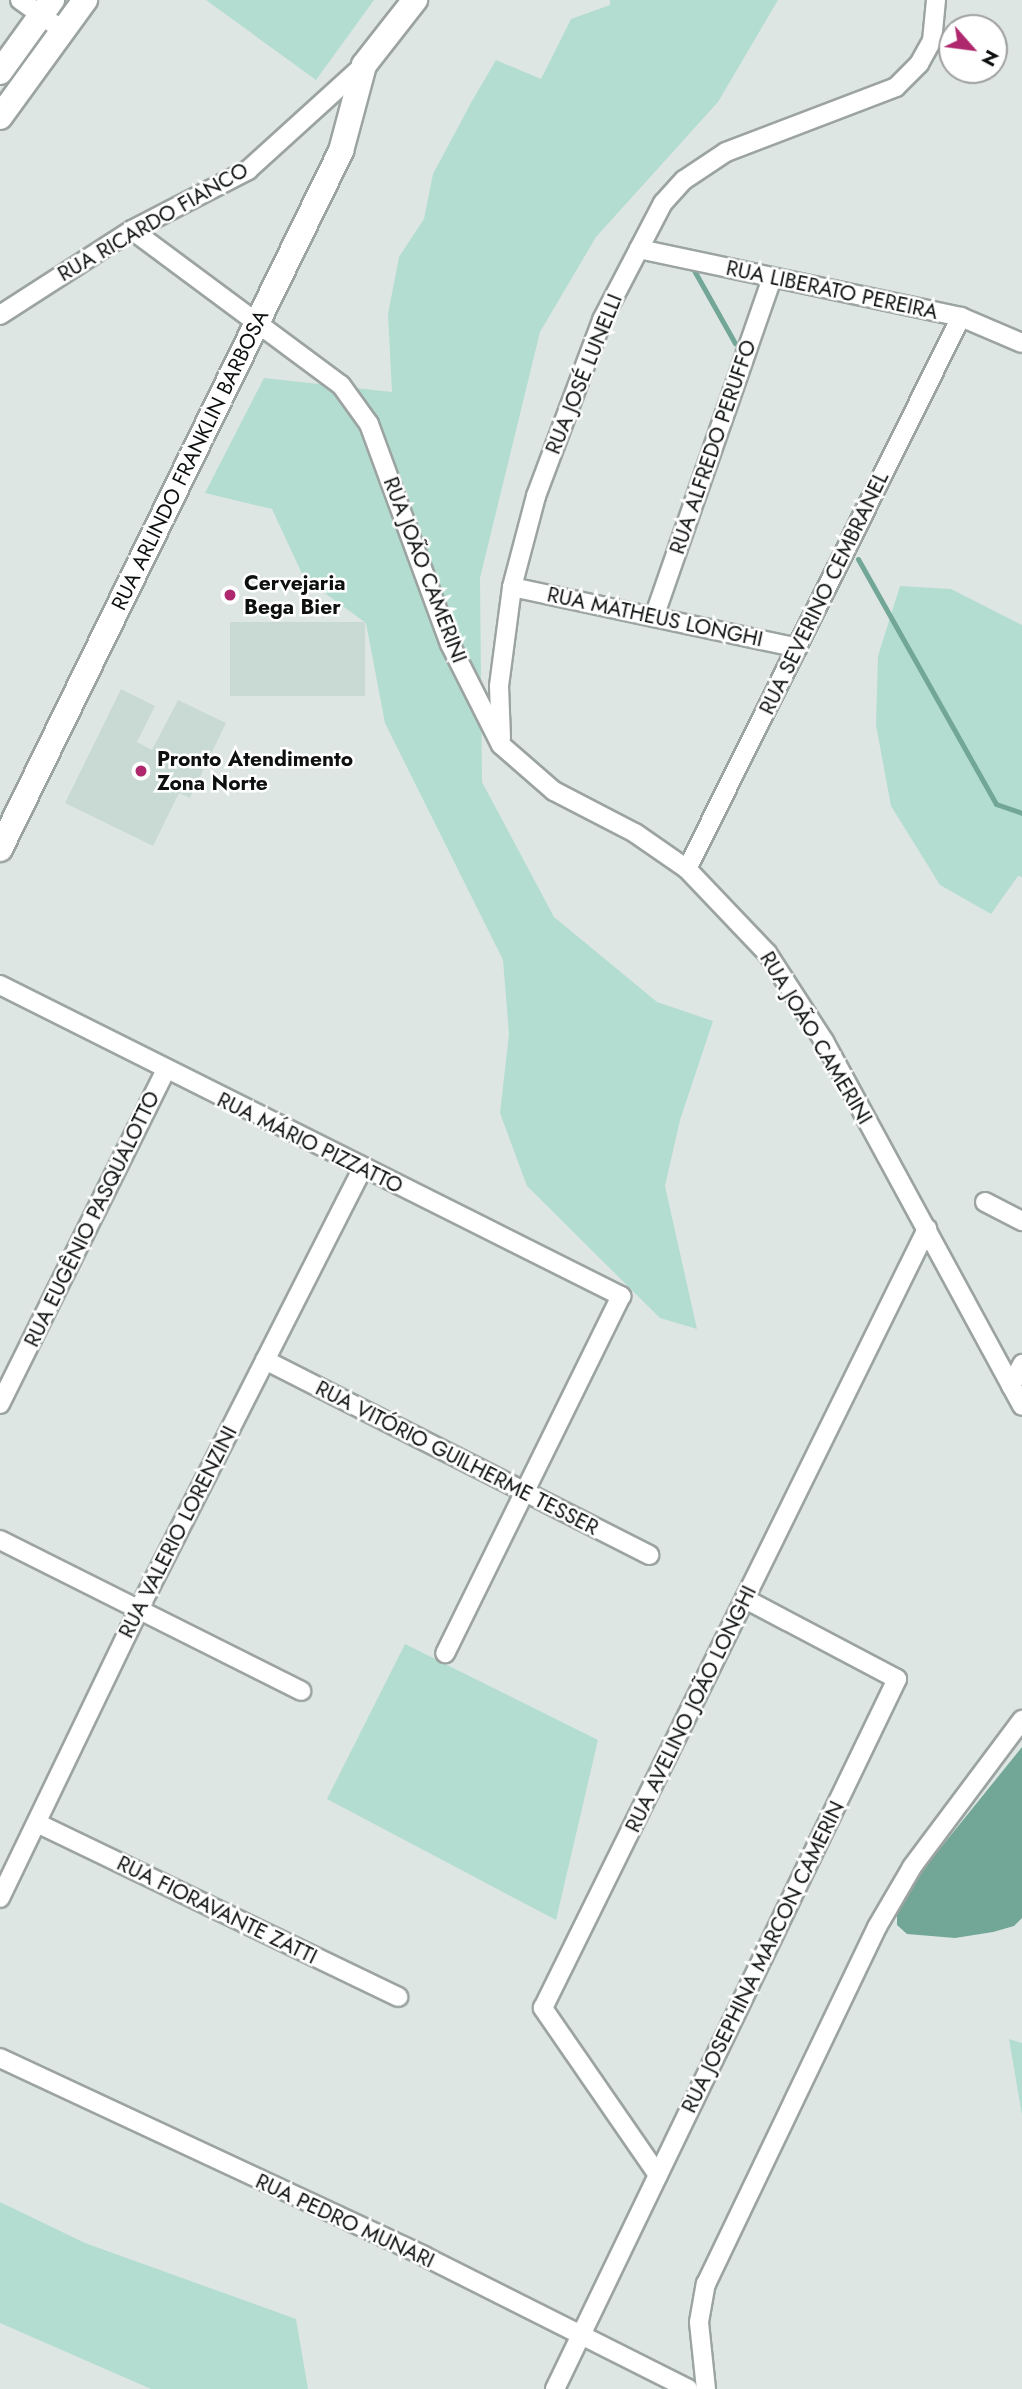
<!DOCTYPE html>
<meta charset="utf-8">
<style>
body{margin:0}
#map{position:relative;width:1022px;height:2389px;overflow:hidden;background:#dee6e3;font-family:Jost,sans-serif}
div>[style]{position:absolute}
.built>*{inset:0;background:#c9dad5;transform-origin:0 0}
.green>*{inset:0;background:#b3ddd0}
.water>*{inset:0;background:#72a697}
.stream>*{height:5px;margin:-2.5px;padding:0 2.5px;transform-origin:2.5px;border-radius:2.5px;background:#72a697}
.roads{filter:drop-shadow(2px 0 #9ca4a1) drop-shadow(-2px 0 #9ca4a1) drop-shadow(0 2px #9ca4a1) drop-shadow(0 -2px #9ca4a1)}
.street>*{height:18px;margin:-9px;padding:0 9px;transform-origin:9px;border-radius:9px;background:#fff}
.secondary>*{height:24px;margin:-12px;padding:0 12px;transform-origin:12px;border-radius:12px;background:#fff}
.dots>*{width:19px;height:19px;translate:-50% -50%;box-sizing:border-box;border:4px solid #fff;border-radius:50%}
span{translate:-50% -50%;white-space:nowrap;text-align:center;line-height:1.15;-webkit-text-stroke:5px #fff;paint-order:stroke}
.street-label{font-size:21px;color:#0d100f}
.poi-label{font-size:21px;color:#0d100f;font-weight:700}
.left{translate:0 -50%;text-align:left}
.north{position:absolute;left:938px;top:14px;width:70px;height:70px;box-sizing:border-box;background:#fff;border:2px solid #9e9f9f;border-radius:50%;rotate:118deg;font-size:19px;font-weight:700;line-height:28px;text-align:center;color:#0d100f}
.north::after{content:'';display:block;margin:auto;width:24px;height:32px;background:#af286d;clip-path:polygon(50% 0,100% 100%,50% 72%,0 100%)}
</style>
<div id="map">
<div class="built">
<div style="left:230px;top:622px;width:135px;height:74px"></div>
<div style="clip-path:polygon(121px 689px,155px 706px,137px 742px,152px 750px,178px 700px,226px 723px,190px 798px,179px 793px,153px 846px,65px 803px)"></div>
</div>
<div class="green">
<div style="clip-path:polygon(206px 0,374px 0,316px 80px)"></div>
<div style="clip-path:polygon(610px 0,778px 0,718px 102px,596px 237px,540px 332px,480px 578px,482px 782px,554px 917px,657px 1002px,713px 1021px,680px 1120px,665px 1186px,697px 1329px,660px 1318px,527px 1186px,500px 1113px,509px 1034px,503px 960px,385px 723px,366px 623px,304px 578px,272px 509px,205px 493px,264px 378px,392px 392px,388px 314px,399px 257px,424px 219px,433px 174px,472px 101px,496px 60px,541px 79px,571px 19px,610px 5px)"></div>
<div style="clip-path:polygon(900px 586px,951px 589px,1022px 625px,1022px 877px,1018px 876px,991px 914px,940px 885px,891px 806px,876px 725px,878px 656px)"></div>
<div style="clip-path:polygon(405px 1644px,598px 1740px,556px 1920px,327px 1799px)"></div>
<div style="clip-path:polygon(1009px 2039px,1022px 2043px,1022px 2115px)"></div>
<div style="clip-path:polygon(0 2202px,85px 2243px,296px 2319px,308px 2389px,151px 2389px,0 2323px)"></div>
</div>
<div class="water">
<div style="clip-path:polygon(1022px 1747px,1022px 1918px,1014px 1926px,993px 1932px,955px 1938px,907px 1934px,897px 1925px,897px 1910px,909px 1887px)"></div>
</div>
<div class="stream">
<div style="left:691px;top:265px;width:90px;rotate:60.6deg"></div>
<div style="left:858px;top:559px;width:281px;rotate:60.6deg"></div>
<div style="left:996px;top:804px;width:28px;rotate:19deg"></div>
</div>
<div class="roads">
<div class="street">
<div style="left:20px;top:0;width:52px;rotate:35.5deg"></div>
<div style="left:132px;top:230px;width:260px;rotate:36.6deg"></div>
<div style="left:341px;top:385px;width:48px;rotate:54.3deg"></div>
<div style="left:369px;top:424px;width:234px;rotate:69.8deg"></div>
<div style="left:450px;top:644px;width:113px;rotate:63.2deg"></div>
<div style="left:501px;top:745px;width:70px;rotate:41deg"></div>
<div style="left:554px;top:791px;width:91px;rotate:27.4deg"></div>
<div style="left:635px;top:833px;width:63px;rotate:34.7deg"></div>
<div style="left:687px;top:869px;width:116px;rotate:46.4deg"></div>
<div style="left:767px;top:953px;width:105px;rotate:57.1deg"></div>
<div style="left:824px;top:1041px;width:415px;rotate:61.5deg"></div>
<div style="left:639px;top:249px;width:329px;rotate:11.9deg"></div>
<div style="left:961px;top:317px;width:66px;rotate:23.1deg"></div>
<div style="left:0;top:315px;width:157px;rotate:-32.8deg"></div>
<div style="left:132px;top:230px;width:131px;rotate:-27.3deg"></div>
<div style="left:248px;top:170px;width:156px;rotate:-42.2deg"></div>
<div style="left:512px;top:587px;width:292px;rotate:12deg"></div>
<div style="left:654px;top:617px;width:359px;rotate:-70.8deg"></div>
<div style="left:501px;top:738px;width:52px;rotate:-92.2deg"></div>
<div style="left:499px;top:686px;width:100px;rotate:-82.5deg"></div>
<div style="left:512px;top:587px;width:94px;rotate:-75.2deg"></div>
<div style="left:536px;top:496px;width:188px;rotate:-69.4deg"></div>
<div style="left:602px;top:320px;width:132px;rotate:-62.5deg"></div>
<div style="left:663px;top:203px;width:31px;rotate:-48deg"></div>
<div style="left:684px;top:180px;width:50px;rotate:-33.7deg"></div>
<div style="left:726px;top:152px;width:182px;rotate:-20.9deg"></div>
<div style="left:896px;top:87px;width:33px;rotate:-45deg"></div>
<div style="left:919px;top:64px;width:26px;rotate:-61deg"></div>
<div style="left:932px;top:41px;width:41px;rotate:-84.4deg"></div>
<div style="left:687px;top:869px;width:616px;rotate:-63.6deg"></div>
<div style="left:0;top:985px;width:695px;rotate:26.6deg"></div>
<div style="left:621px;top:1296px;width:398px;rotate:116.2deg"></div>
<div style="left:985px;top:1202px;width:42px;rotate:27.2deg"></div>
<div style="left:265px;top:1360px;width:431px;rotate:26.9deg"></div>
<div style="left:1011px;top:1386px;width:25px;rotate:-63deg"></div>
<div style="left:0;top:1404px;width:371px;rotate:-63.6deg"></div>
<div style="left:0;top:1540px;width:337px;rotate:26.6deg"></div>
<div style="left:37px;top:1823px;width:401px;rotate:25.7deg"></div>
<div style="left:0;top:1898px;width:323px;rotate:-64.3deg"></div>
<div style="left:140px;top:1607px;width:491px;rotate:-63.1deg"></div>
<div style="left:0;top:2058px;width:468px;rotate:25deg"></div>
<div style="left:424px;top:2256px;width:296px;rotate:26.7deg"></div>
<div style="left:658px;top:2175px;width:203px;rotate:-124.6deg"></div>
<div style="left:543px;top:2008px;width:869px;rotate:-63.76deg"></div>
<div style="left:555px;top:2389px;width:788px;rotate:-64.28deg"></div>
<div style="left:897px;top:1679px;width:172px;rotate:-152.2deg"></div>
<div style="left:706px;top:2389px;width:67px;rotate:-96deg"></div>
<div style="left:699px;top:2322px;width:39px;rotate:-80deg"></div>
<div style="left:706px;top:2284px;width:396px;rotate:-64.4deg"></div>
<div style="left:877px;top:1927px;width:69px;rotate:-59.7deg"></div>
<div style="left:912px;top:1867px;width:184px;rotate:-53.2deg"></div>
</div>
<div class="secondary">
<div style="left:0;top:72px;width:89px;rotate:-54.2deg"></div>
<div style="left:0;top:117px;width:145px;rotate:-54deg"></div>
<div style="left:0;top:849px;width:777px;rotate:-63.96deg"></div>
<div style="left:341px;top:151px;width:89px;rotate:-75deg"></div>
<div style="left:364px;top:65px;width:83px;rotate:-51.9deg"></div>
</div>
</div>
<div class="dots">
<div style="left:230px;top:595px;background:#af286d"></div>
<div style="left:141px;top:771px;background:#af286d"></div>
</div>
<div class="street-label">
<span style="left:153px;top:222px;rotate:-30deg">RUA RICARDO FIANCO</span>
<span style="left:832px;top:290px;rotate:12deg">RUA LIBERATO PEREIRA</span>
<span style="left:584px;top:374px;rotate:-68deg">RUA JOSÉ LUNELLI</span>
<span style="left:713px;top:447px;rotate:-71deg">RUA ALFREDO PERUFFO</span>
<span style="left:190px;top:460px;rotate:-64deg">RUA ARLINDO FRANKLIN BARBOSA</span>
<span style="left:425px;top:570px;rotate:69deg">RUA JOÃO CAMERINI</span>
<span style="left:824px;top:593px;rotate:-64deg">RUA SEVERINO CEMBRANEL</span>
<span style="left:655px;top:617px;rotate:12deg">RUA MATHEUS LONGHI</span>
<span style="left:816px;top:1038px;rotate:59deg">RUA JOÃO CAMERINI</span>
<span style="left:310px;top:1143px;rotate:26deg">RUA MÁRIO PIZZATTO</span>
<span style="left:92px;top:1219px;rotate:-64deg">RUA EUGÊNIO PASQUALOTTO</span>
<span style="left:457px;top:1458px;rotate:27deg">RUA VITÓRIO GUILHERME TESSER</span>
<span style="left:178px;top:1532px;rotate:-63deg">RUA VALERIO LORENZINI</span>
<span style="left:691px;top:1709px;rotate:-64deg">RUA AVELINO JOÃO LONGHI</span>
<span style="left:217px;top:1910px;rotate:26deg">RUA FIORAVANTE ZATTI</span>
<span style="left:763px;top:1957px;rotate:-64deg">RUA JOSEPHINA MARCON CAMERIN</span>
<span style="left:345px;top:2221px;rotate:25deg">RUA PEDRO MUNARI</span>
</div>
<div class="poi-label">
<span class="left" style="left:244px;top:595px">Cervejaria<br>Bega Bier</span>
<span class="left" style="left:157px;top:771px">Pronto Atendimento<br>Zona Norte</span>
</div>
<div class="north">N</div>
</div>
